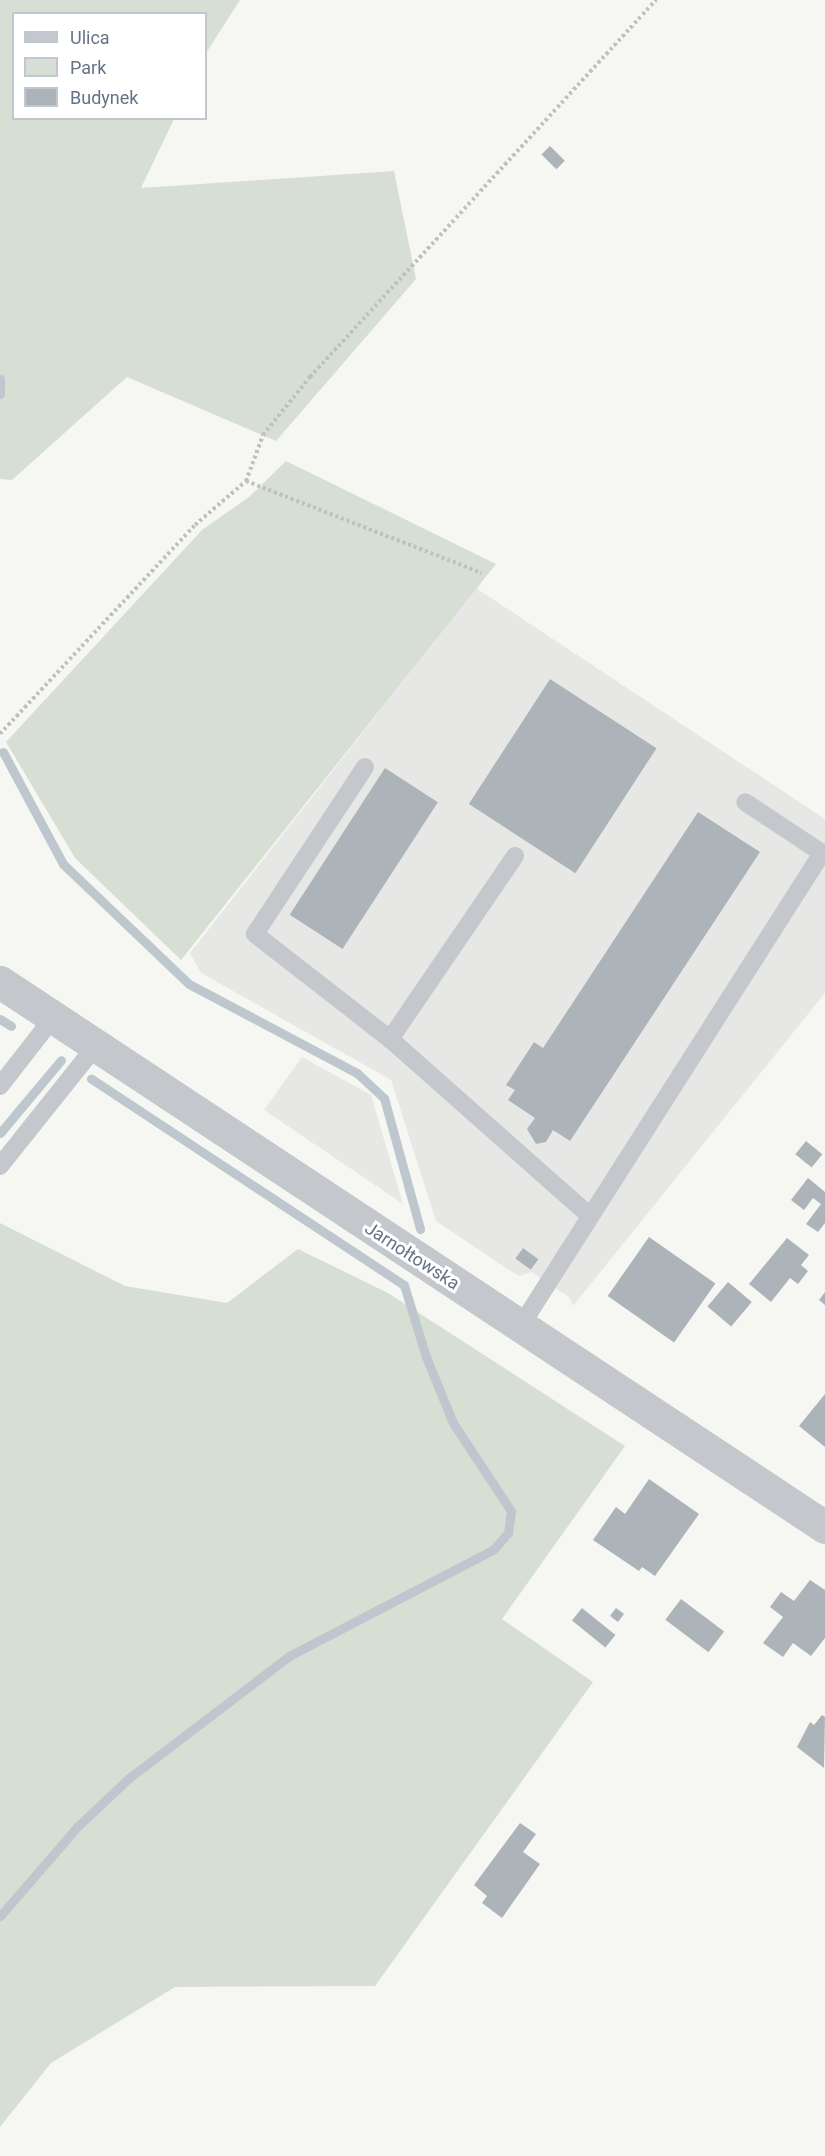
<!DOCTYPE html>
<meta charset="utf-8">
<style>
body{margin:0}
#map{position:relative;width:825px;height:2156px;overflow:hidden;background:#f6f7f3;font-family:Roboto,sans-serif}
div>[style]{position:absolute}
.built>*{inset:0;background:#e7e8e6}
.green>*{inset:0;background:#d7ded4}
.stream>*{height:9px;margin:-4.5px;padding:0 4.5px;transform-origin:4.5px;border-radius:4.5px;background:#bdc7cd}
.building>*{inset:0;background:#acb3b9;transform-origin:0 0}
.path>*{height:4px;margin-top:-2px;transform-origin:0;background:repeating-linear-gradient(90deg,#bec0c2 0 3px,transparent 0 6px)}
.service>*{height:18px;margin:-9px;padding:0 9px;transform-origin:9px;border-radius:9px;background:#c4c7cb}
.tertiary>*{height:33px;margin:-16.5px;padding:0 16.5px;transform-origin:16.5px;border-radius:16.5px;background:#c4c7cb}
span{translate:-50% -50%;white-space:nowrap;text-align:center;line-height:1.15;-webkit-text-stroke:6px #fff;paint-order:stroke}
.street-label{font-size:18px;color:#657485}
.legend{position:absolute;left:12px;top:12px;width:195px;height:108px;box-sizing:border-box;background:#fff;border:2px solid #c1c7ce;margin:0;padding:8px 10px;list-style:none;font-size:18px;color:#657485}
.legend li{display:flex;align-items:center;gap:12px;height:30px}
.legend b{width:30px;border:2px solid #c1c7ce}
</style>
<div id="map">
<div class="built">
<div style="clip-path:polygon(476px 588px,825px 819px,825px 993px,573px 1306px,569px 1297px,531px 1272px,520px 1276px,512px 1272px,436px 1221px,391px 1080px,201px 973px,190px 953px)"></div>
<div style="clip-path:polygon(302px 1057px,371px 1095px,403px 1204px,264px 1110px)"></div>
</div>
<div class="green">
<div style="clip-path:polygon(0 0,240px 0,206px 53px,206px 14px,14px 14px,14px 118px,174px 119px,141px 188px,394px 171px,416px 279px,276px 441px,127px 377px,12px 480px,0 479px)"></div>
<div style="clip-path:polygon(286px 461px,496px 564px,181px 960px,75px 858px,6px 742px,202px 530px,249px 497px)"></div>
<div style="clip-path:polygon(0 1223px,125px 1286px,227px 1303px,298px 1249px,388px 1293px,625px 1446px,502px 1619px,593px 1682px,375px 1986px,175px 1987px,51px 2063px,0 2127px)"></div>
</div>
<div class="stream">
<div style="left:0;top:379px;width:15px;rotate:90deg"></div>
<div style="left:3px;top:752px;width:127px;rotate:61.8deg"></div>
<div style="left:63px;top:864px;width:174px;rotate:43.6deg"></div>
<div style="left:189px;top:984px;width:190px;rotate:27.9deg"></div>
<div style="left:357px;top:1073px;width:37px;rotate:43deg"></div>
<div style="left:384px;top:1098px;width:136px;rotate:74.6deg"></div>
<div style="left:0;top:1019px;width:13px;rotate:32deg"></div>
<div style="left:0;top:1133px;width:95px;rotate:-50.1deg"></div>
<div style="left:0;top:1916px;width:119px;rotate:-49.1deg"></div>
<div style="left:78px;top:1826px;width:70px;rotate:-43.3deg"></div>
<div style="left:129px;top:1778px;width:201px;rotate:-37.3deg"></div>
<div style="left:289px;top:1656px;width:230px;rotate:-27.5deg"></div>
<div style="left:493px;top:1550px;width:23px;rotate:-49deg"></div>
<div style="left:508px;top:1533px;width:22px;rotate:-82deg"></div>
<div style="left:511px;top:1511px;width:105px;rotate:-123.4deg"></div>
<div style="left:453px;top:1423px;width:71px;rotate:-112.2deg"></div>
<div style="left:426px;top:1357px;width:75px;rotate:-107deg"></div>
<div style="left:404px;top:1285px;width:375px;rotate:-146.6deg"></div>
</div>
<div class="building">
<div style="left:550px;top:146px;width:21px;height:12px;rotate:45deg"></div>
<div style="left:550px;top:679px;width:127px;height:149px;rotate:33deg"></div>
<div style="left:385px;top:768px;width:63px;height:175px;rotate:33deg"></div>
<div style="clip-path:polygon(698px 812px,760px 852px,570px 1141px,553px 1130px,546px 1142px,536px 1144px,527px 1129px,535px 1118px,508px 1100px,515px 1090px,506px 1085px,534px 1042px,543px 1048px)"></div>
<div style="left:806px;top:1141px;width:21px;height:17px;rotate:39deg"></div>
<div style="clip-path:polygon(808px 1178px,825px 1192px,825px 1223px,818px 1232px,806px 1224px,821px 1204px,813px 1198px,804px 1210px,791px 1200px)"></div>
<div style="left:649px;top:1237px;width:81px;height:72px;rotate:35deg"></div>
<div style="clip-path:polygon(787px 1238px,809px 1255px,801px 1265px,808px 1271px,798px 1284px,790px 1278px,771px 1302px,749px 1284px)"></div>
<div style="left:523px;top:1248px;width:19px;height:13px;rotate:36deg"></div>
<div style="left:728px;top:1282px;width:31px;height:32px;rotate:40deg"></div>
<div style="clip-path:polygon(825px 1292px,825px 1305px,819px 1300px)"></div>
<div style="clip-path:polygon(825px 1394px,825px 1447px,799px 1426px)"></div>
<div style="clip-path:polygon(649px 1479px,699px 1514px,655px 1576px,642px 1567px,639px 1571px,593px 1540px,616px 1507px,625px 1514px)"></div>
<div style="clip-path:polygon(810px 1580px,825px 1590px,825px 1638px,811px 1656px,793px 1643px,783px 1657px,763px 1643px,783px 1617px,770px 1607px,781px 1592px,794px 1601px)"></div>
<div style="left:681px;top:1599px;width:54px;height:26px;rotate:37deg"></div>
<div style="left:582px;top:1608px;width:43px;height:16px;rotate:39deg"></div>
<div style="left:616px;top:1608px;width:10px;height:10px;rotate:37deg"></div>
<div style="clip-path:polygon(822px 1715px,825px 1717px,824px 1768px,797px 1747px,810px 1722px,814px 1725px)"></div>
<div style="clip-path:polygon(520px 1823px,536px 1834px,523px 1852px,540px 1864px,502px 1918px,482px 1903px,487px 1896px,474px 1885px)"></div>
</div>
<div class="path">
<div style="left:246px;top:481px;width:253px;rotate:21.3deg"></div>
<div style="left:0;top:734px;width:286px;rotate:-47deg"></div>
<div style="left:195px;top:525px;width:67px;rotate:-40.8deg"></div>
<div style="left:246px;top:481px;width:49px;rotate:-69.7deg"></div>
<div style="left:263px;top:435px;width:75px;rotate:-51deg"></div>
<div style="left:310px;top:377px;width:512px;rotate:-47.46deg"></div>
</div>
<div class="service">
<div style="left:365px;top:767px;width:200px;rotate:123.4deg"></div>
<div style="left:255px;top:934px;width:171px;rotate:37.9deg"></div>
<div style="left:515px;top:856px;width:222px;rotate:124.3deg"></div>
<div style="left:390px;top:1039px;width:267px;rotate:41.5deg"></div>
<div style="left:0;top:1086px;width:86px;rotate:-52.1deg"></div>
<div style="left:0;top:1166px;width:152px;rotate:-51.4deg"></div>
<div style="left:520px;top:1327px;width:562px;rotate:-57.5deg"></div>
<div style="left:822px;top:853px;width:92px;rotate:-146.5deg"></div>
</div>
<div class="tertiary">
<div style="left:0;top:982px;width:989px;rotate:33.45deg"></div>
</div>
<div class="street-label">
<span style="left:412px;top:1256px;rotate:33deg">Jarnołtowska</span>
</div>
<ul class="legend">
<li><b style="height:8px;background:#c4c7cb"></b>Ulica</li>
<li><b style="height:16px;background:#d7ded4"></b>Park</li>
<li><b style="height:16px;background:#acb3b9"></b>Budynek</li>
</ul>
</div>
